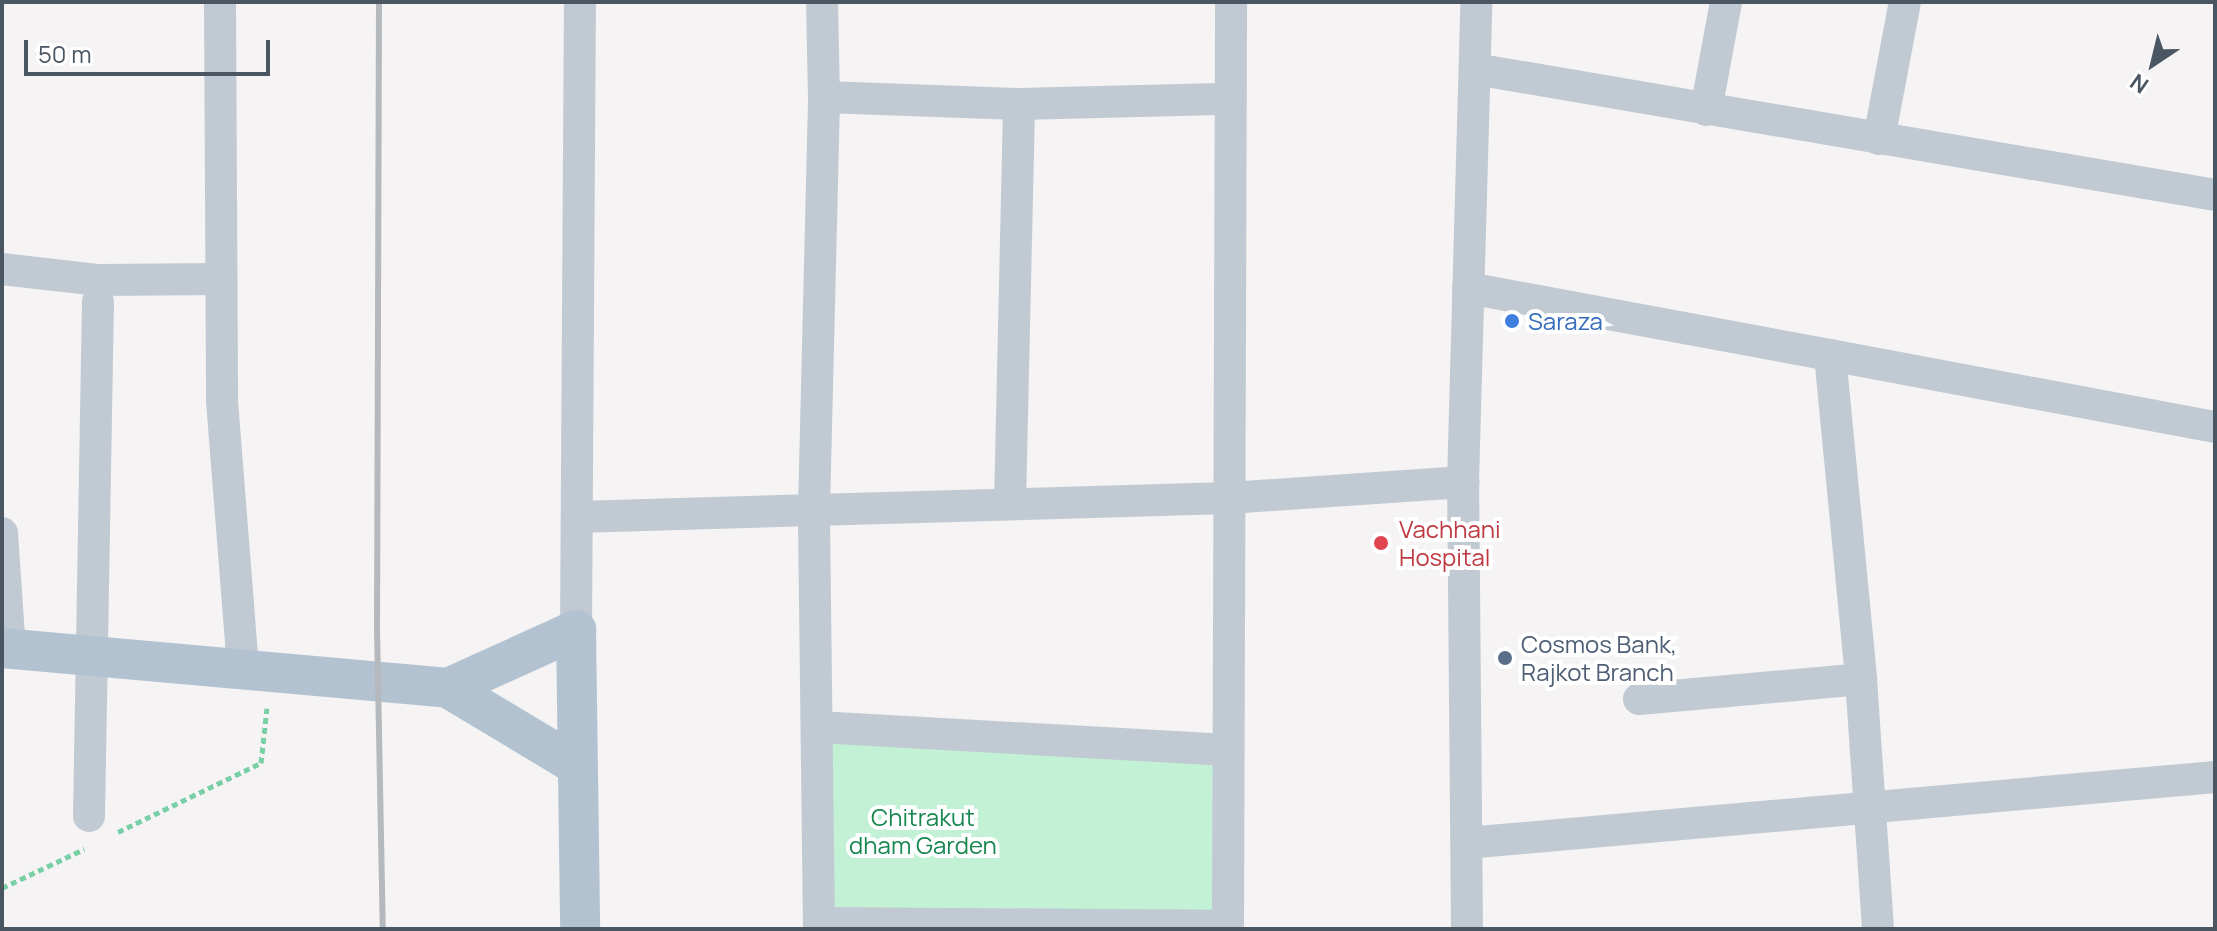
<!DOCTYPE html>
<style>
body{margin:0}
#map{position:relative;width:2217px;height:931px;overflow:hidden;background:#f5f3f3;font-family:Manrope,sans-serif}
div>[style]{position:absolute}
.green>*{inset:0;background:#c3f1d5;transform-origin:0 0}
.path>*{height:5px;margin-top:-2.5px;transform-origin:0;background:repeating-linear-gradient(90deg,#7ad0a6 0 6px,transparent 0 10px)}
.minor>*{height:32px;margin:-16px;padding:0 16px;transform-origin:16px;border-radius:16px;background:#c1cad2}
.major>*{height:40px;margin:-20px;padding:0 20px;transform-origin:20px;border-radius:20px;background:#b3c2d1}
.rail>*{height:6px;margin:-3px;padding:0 3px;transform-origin:3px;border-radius:3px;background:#b5b8bd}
.dots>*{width:22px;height:22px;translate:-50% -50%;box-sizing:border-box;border:4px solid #fff;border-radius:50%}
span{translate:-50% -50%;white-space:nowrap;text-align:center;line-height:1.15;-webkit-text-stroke:8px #fff;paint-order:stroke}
.shop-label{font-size:24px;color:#366cbe}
.left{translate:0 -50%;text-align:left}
.health-label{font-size:24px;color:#be3a42}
.service-label{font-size:24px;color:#4e5e75}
.park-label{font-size:24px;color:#17864f}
.frame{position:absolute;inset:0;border:4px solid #4a5661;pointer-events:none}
.north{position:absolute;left:2113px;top:24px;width:80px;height:80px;-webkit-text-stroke:6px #fff;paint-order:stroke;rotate:215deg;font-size:22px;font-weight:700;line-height:32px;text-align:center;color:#4a5661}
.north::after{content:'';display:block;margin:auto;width:28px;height:36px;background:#4a5661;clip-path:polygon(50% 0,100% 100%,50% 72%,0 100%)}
.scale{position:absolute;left:24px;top:40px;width:246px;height:36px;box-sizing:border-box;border:4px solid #4a5661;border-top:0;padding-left:10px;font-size:24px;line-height:28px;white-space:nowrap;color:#4a5661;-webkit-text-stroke:6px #fff;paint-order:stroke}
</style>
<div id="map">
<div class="green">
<div style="left:817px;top:727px;width:412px;height:202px;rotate:3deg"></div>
</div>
<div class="path">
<div style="left:118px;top:832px;width:159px;rotate:-25.8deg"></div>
<div style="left:261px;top:763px;width:55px;rotate:-83.8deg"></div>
<div style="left:2px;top:888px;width:91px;rotate:-25.4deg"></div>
</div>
<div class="minor">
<div style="left:220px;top:2px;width:399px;rotate:89.7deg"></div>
<div style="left:222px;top:401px;width:270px;rotate:85.5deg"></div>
<div style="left:1475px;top:69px;width:751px;rotate:9.66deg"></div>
<div style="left:824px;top:97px;width:195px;rotate:2.1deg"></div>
<div style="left:1706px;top:110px;width:110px;rotate:-79.5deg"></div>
<div style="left:1879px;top:139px;width:139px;rotate:-79.3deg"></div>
<div style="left:2px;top:269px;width:98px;rotate:6.5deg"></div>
<div style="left:99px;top:280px;width:122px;rotate:-0.5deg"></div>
<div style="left:1468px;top:288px;width:368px;rotate:10.5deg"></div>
<div style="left:1830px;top:355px;width:325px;rotate:84.5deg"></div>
<div style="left:1861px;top:679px;width:251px;rotate:86.1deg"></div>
<div style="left:1830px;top:355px;width:392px;rotate:10.6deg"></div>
<div style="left:1010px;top:504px;width:400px;rotate:-88.7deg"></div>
<div style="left:1019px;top:104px;width:211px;rotate:-1.4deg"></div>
<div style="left:577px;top:517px;width:652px;rotate:-1.67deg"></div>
<div style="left:1229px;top:498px;width:235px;rotate:-3.9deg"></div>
<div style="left:2px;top:533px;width:116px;rotate:86.1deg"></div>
<div style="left:576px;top:630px;width:628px;rotate:-89.64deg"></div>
<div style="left:1639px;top:699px;width:223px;rotate:-5.1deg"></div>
<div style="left:817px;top:727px;width:412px;rotate:3.2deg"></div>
<div style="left:89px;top:816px;width:514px;rotate:-89deg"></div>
<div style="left:1467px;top:843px;width:751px;rotate:-5.04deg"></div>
<div style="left:819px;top:923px;width:409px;rotate:0.4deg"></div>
<div style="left:819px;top:929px;width:419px;rotate:-90.7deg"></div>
<div style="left:814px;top:510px;width:413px;rotate:-88.6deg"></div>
<div style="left:824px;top:97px;width:95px;rotate:-91.2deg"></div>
<div style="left:1228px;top:929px;width:927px;rotate:-89.81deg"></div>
<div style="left:1467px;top:929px;width:447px;rotate:-90.5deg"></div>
<div style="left:1463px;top:482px;width:480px;rotate:-88.4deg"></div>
</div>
<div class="major">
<div style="left:2px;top:648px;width:448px;rotate:5.1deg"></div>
<div style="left:448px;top:688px;width:149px;rotate:31deg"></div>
<div style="left:448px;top:688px;width:141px;rotate:-24.4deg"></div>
<div style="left:576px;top:630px;width:299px;rotate:89.2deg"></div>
</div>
<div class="rail">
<div style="left:379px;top:2px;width:626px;rotate:90.18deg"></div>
<div style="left:377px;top:628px;width:301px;rotate:88.9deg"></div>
</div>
<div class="dots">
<div style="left:1512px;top:321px;background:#3f7fe0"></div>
<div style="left:1381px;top:543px;background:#e0444e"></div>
<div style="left:1505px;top:658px;background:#5c6f8a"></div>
</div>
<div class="shop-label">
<span class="left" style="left:1528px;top:321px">Saraza</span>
</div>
<div class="health-label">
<span class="left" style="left:1399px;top:543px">Vachhani<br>Hospital</span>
</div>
<div class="service-label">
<span class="left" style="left:1521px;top:658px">Cosmos Bank,<br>Rajkot Branch</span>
</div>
<div class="park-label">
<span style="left:923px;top:831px">Chitrakut<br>dham Garden</span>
</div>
<div class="frame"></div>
<div class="north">N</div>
<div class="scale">50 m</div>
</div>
